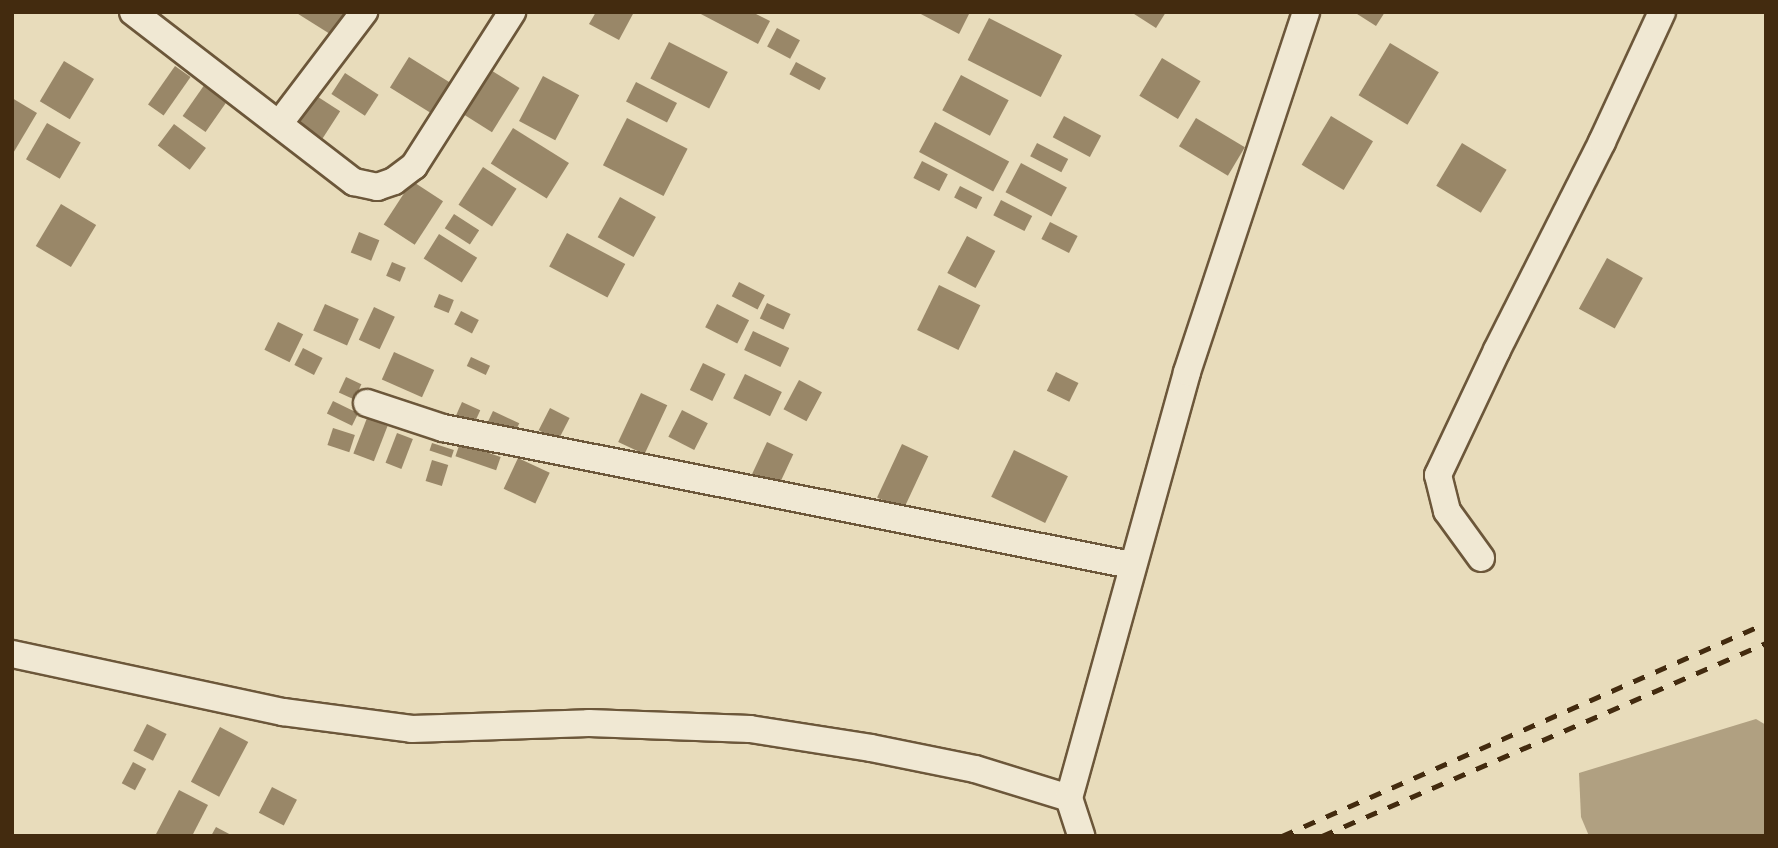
<!DOCTYPE html>
<style>
body{margin:0}
#map{position:relative;width:1778px;height:848px;overflow:hidden;background:#e8dcbb;font-family:"Sorts Mill Goudy",serif}
div>[style]{position:absolute}
.water>*{inset:0;background:#b0a081}
.building>*{inset:0;background:#998768;transform-origin:0 0}
.roads{filter:drop-shadow(2px 0 #6c573a) drop-shadow(-2px 0 #6c573a) drop-shadow(0 2px #6c573a) drop-shadow(0 -2px #6c573a)}
.street>*{height:26px;margin:-13px;padding:0 13px;transform-origin:13px;border-radius:13px;background:#f0e8d3}
.rail>*{height:5px;margin-top:-2.5px;transform-origin:0;background:repeating-linear-gradient(90deg,#432b0f 0 12px,transparent 0 24px)}
span{translate:-50% -50%;white-space:nowrap;text-align:center;line-height:1.15;-webkit-text-stroke:5px #f0e8d3;paint-order:stroke}
.frame{position:absolute;inset:0;border:14px solid #432b0f;pointer-events:none}
</style>
<div id="map">
<div class="water">
<div style="clip-path:polygon(1756px 719px,1766px 725px,1766px 836px,1589px 836px,1581px 817px,1579px 773px)"></div>
</div>
<div class="building">
<div style="clip-path:polygon(295px 12px,355px 12px,338px 39px)"></div>
<div style="clip-path:polygon(596px 12px,634px 12px,619px 40px,589px 24px)"></div>
<div style="clip-path:polygon(697px 12px,752px 12px,770px 21px,758px 44px)"></div>
<div style="clip-path:polygon(917px 12px,970px 12px,959px 34px)"></div>
<div style="clip-path:polygon(1131px 12px,1166px 12px,1156px 28px)"></div>
<div style="clip-path:polygon(1354px 12px,1385px 12px,1376px 26px)"></div>
<div style="left:989px;top:18px;width:82px;height:47px;rotate:27deg"></div>
<div style="left:777px;top:28px;width:26px;height:21px;rotate:28deg"></div>
<div style="left:669px;top:42px;width:66px;height:41px;rotate:27deg"></div>
<div style="left:1390px;top:43px;width:57px;height:61px;rotate:31deg"></div>
<div style="left:409px;top:57px;width:52px;height:36px;rotate:32deg"></div>
<div style="left:1162px;top:58px;width:45px;height:44px;rotate:31deg"></div>
<div style="left:64px;top:61px;width:35px;height:47px;rotate:31deg"></div>
<div style="left:796px;top:62px;width:34px;height:14px;rotate:28deg"></div>
<div style="left:175px;top:66px;width:19px;height:47px;rotate:35deg"></div>
<div style="left:489px;top:69px;width:36px;height:52px;rotate:32deg"></div>
<div style="left:345px;top:73px;width:40px;height:25px;rotate:33deg"></div>
<div style="left:961px;top:75px;width:54px;height:40px;rotate:28deg"></div>
<div style="left:543px;top:76px;width:41px;height:51px;rotate:28deg"></div>
<div style="left:636px;top:82px;width:46px;height:22px;rotate:27deg"></div>
<div style="left:205px;top:84px;width:28px;height:39px;rotate:35deg"></div>
<div style="left:315px;top:95px;width:30px;height:32px;rotate:33deg"></div>
<div style="clip-path:polygon(12px 98px,37px 113px,12px 155px)"></div>
<div style="left:1064px;top:116px;width:42px;height:24px;rotate:28deg"></div>
<div style="left:1331px;top:116px;width:49px;height:57px;rotate:31deg"></div>
<div style="left:627px;top:118px;width:68px;height:53px;rotate:27deg"></div>
<div style="left:1196px;top:118px;width:57px;height:33px;rotate:31deg"></div>
<div style="left:935px;top:122px;width:84px;height:34px;rotate:28deg"></div>
<div style="left:47px;top:123px;width:39px;height:42px;rotate:30deg"></div>
<div style="left:174px;top:124px;width:40px;height:27px;rotate:37deg"></div>
<div style="left:513px;top:128px;width:66px;height:42px;rotate:32deg"></div>
<div style="left:1037px;top:143px;width:35px;height:15px;rotate:27deg"></div>
<div style="left:1462px;top:143px;width:52px;height:50px;rotate:31deg"></div>
<div style="left:922px;top:161px;width:29px;height:19px;rotate:27deg"></div>
<div style="left:1021px;top:163px;width:52px;height:33px;rotate:28deg"></div>
<div style="left:483px;top:167px;width:40px;height:45px;rotate:33deg"></div>
<div style="left:412px;top:181px;width:37px;height:52px;rotate:33deg"></div>
<div style="left:960px;top:186px;width:25px;height:13px;rotate:27deg"></div>
<div style="left:620px;top:197px;width:41px;height:46px;rotate:29deg"></div>
<div style="left:1001px;top:200px;width:35px;height:17px;rotate:27deg"></div>
<div style="left:61px;top:204px;width:41px;height:49px;rotate:31deg"></div>
<div style="left:454px;top:214px;width:30px;height:17px;rotate:33deg"></div>
<div style="left:1050px;top:222px;width:31px;height:19px;rotate:27deg"></div>
<div style="left:359px;top:232px;width:22px;height:22px;rotate:22deg"></div>
<div style="left:567px;top:233px;width:66px;height:38px;rotate:28deg"></div>
<div style="left:439px;top:234px;width:45px;height:29px;rotate:32deg"></div>
<div style="left:967px;top:236px;width:32px;height:42px;rotate:28deg"></div>
<div style="left:1607px;top:258px;width:41px;height:58px;rotate:29deg"></div>
<div style="left:392px;top:262px;width:15px;height:15px;rotate:23deg"></div>
<div style="left:739px;top:282px;width:29px;height:16px;rotate:27deg"></div>
<div style="left:939px;top:285px;width:46px;height:50px;rotate:26deg"></div>
<div style="left:439px;top:294px;width:16px;height:14px;rotate:22deg"></div>
<div style="left:767px;top:303px;width:26px;height:17px;rotate:25deg"></div>
<div style="left:325px;top:304px;width:37px;height:29px;rotate:24deg"></div>
<div style="left:717px;top:304px;width:36px;height:26px;rotate:27deg"></div>
<div style="left:374px;top:307px;width:23px;height:36px;rotate:25deg"></div>
<div style="left:461px;top:311px;width:20px;height:15px;rotate:27deg"></div>
<div style="left:278px;top:322px;width:28px;height:31px;rotate:26deg"></div>
<div style="left:753px;top:331px;width:40px;height:21px;rotate:25deg"></div>
<div style="left:303px;top:348px;width:22px;height:19px;rotate:27deg"></div>
<div style="left:394px;top:352px;width:44px;height:30px;rotate:24deg"></div>
<div style="left:471px;top:357px;width:21px;height:10px;rotate:25deg"></div>
<div style="left:703px;top:363px;width:25px;height:30px;rotate:26deg"></div>
<div style="left:1056px;top:372px;width:25px;height:21px;rotate:26deg"></div>
<div style="left:745px;top:374px;width:41px;height:27px;rotate:26deg"></div>
<div style="left:346px;top:377px;width:17px;height:17px;rotate:25deg"></div>
<div style="left:799px;top:380px;width:26px;height:33px;rotate:28deg"></div>
<div style="left:641px;top:393px;width:29px;height:54px;rotate:25deg"></div>
<div style="left:333px;top:401px;width:28px;height:14px;rotate:26deg"></div>
<div style="left:462px;top:402px;width:20px;height:15px;rotate:24deg"></div>
<div style="left:550px;top:408px;width:22px;height:25px;rotate:27deg"></div>
<div style="left:682px;top:410px;width:29px;height:30px;rotate:27deg"></div>
<div style="left:493px;top:411px;width:29px;height:15px;rotate:25deg"></div>
<div style="left:367px;top:418px;width:22px;height:38px;rotate:21deg"></div>
<div style="left:333px;top:428px;width:23px;height:18px;rotate:18deg"></div>
<div style="left:397px;top:433px;width:17px;height:32px;rotate:21deg"></div>
<div style="left:767px;top:442px;width:29px;height:35px;rotate:25deg"></div>
<div style="left:432px;top:443px;width:23px;height:8px;rotate:18deg"></div>
<div style="left:460px;top:443px;width:43px;height:14px;rotate:19deg"></div>
<div style="left:902px;top:444px;width:29px;height:59px;rotate:25deg"></div>
<div style="left:1014px;top:450px;width:60px;height:52px;rotate:26deg"></div>
<div style="left:518px;top:458px;width:35px;height:34px;rotate:25deg"></div>
<div style="left:432px;top:460px;width:17px;height:22px;rotate:17deg"></div>
<div style="left:147px;top:724px;width:22px;height:30px;rotate:27deg"></div>
<div style="left:220px;top:727px;width:32px;height:62px;rotate:28deg"></div>
<div style="left:133px;top:762px;width:15px;height:24px;rotate:28deg"></div>
<div style="left:272px;top:787px;width:28px;height:29px;rotate:27deg"></div>
<div style="clip-path:polygon(179px 790px,208px 805px,192px 836px,155px 836px)"></div>
<div style="clip-path:polygon(216px 827px,233px 836px,211px 836px)"></div>
</div>
<div class="roads">
<div class="street">
<div style="left:133px;top:12px;width:279px;rotate:37.6deg"></div>
<div style="left:354px;top:182px;width:24px;rotate:12deg"></div>
<div style="left:377px;top:187px;width:18px;rotate:-19deg"></div>
<div style="left:394px;top:181px;width:25px;rotate:-37deg"></div>
<div style="left:414px;top:166px;width:183px;rotate:-57.5deg"></div>
<div style="left:279px;top:124px;width:141px;rotate:-52.8deg"></div>
<div style="left:367px;top:403px;width:80px;rotate:18.2deg"></div>
<div style="left:443px;top:428px;width:702px;rotate:11.26deg"></div>
<div style="left:1481px;top:558px;width:58px;rotate:-125.9deg"></div>
<div style="left:1447px;top:511px;width:37px;rotate:-104deg"></div>
<div style="left:1438px;top:475px;width:138px;rotate:-64.7deg"></div>
<div style="left:1497px;top:350px;width:233px;rotate:-63.2deg"></div>
<div style="left:1602px;top:142px;width:143px;rotate:-65.2deg"></div>
<div style="left:12px;top:654px;width:277px;rotate:12.1deg"></div>
<div style="left:283px;top:712px;width:130px;rotate:7.5deg"></div>
<div style="left:412px;top:729px;width:177px;rotate:-1.9deg"></div>
<div style="left:589px;top:723px;width:161px;rotate:2.1deg"></div>
<div style="left:750px;top:729px;width:122px;rotate:8.9deg"></div>
<div style="left:871px;top:748px;width:106px;rotate:11.4deg"></div>
<div style="left:975px;top:769px;width:98px;rotate:17.1deg"></div>
<div style="left:1069px;top:798px;width:442px;rotate:-74.5deg"></div>
<div style="left:1187px;top:372px;width:379px;rotate:-71.7deg"></div>
<div style="left:1069px;top:798px;width:40px;rotate:72deg"></div>
</div>
</div>
<div class="rail">
<div style="left:1282px;top:836px;width:529px;rotate:-23.75deg"></div>
<div style="left:1322px;top:836px;width:484px;rotate:-23.5deg"></div>
</div>
<div class="frame"></div>
</div>
